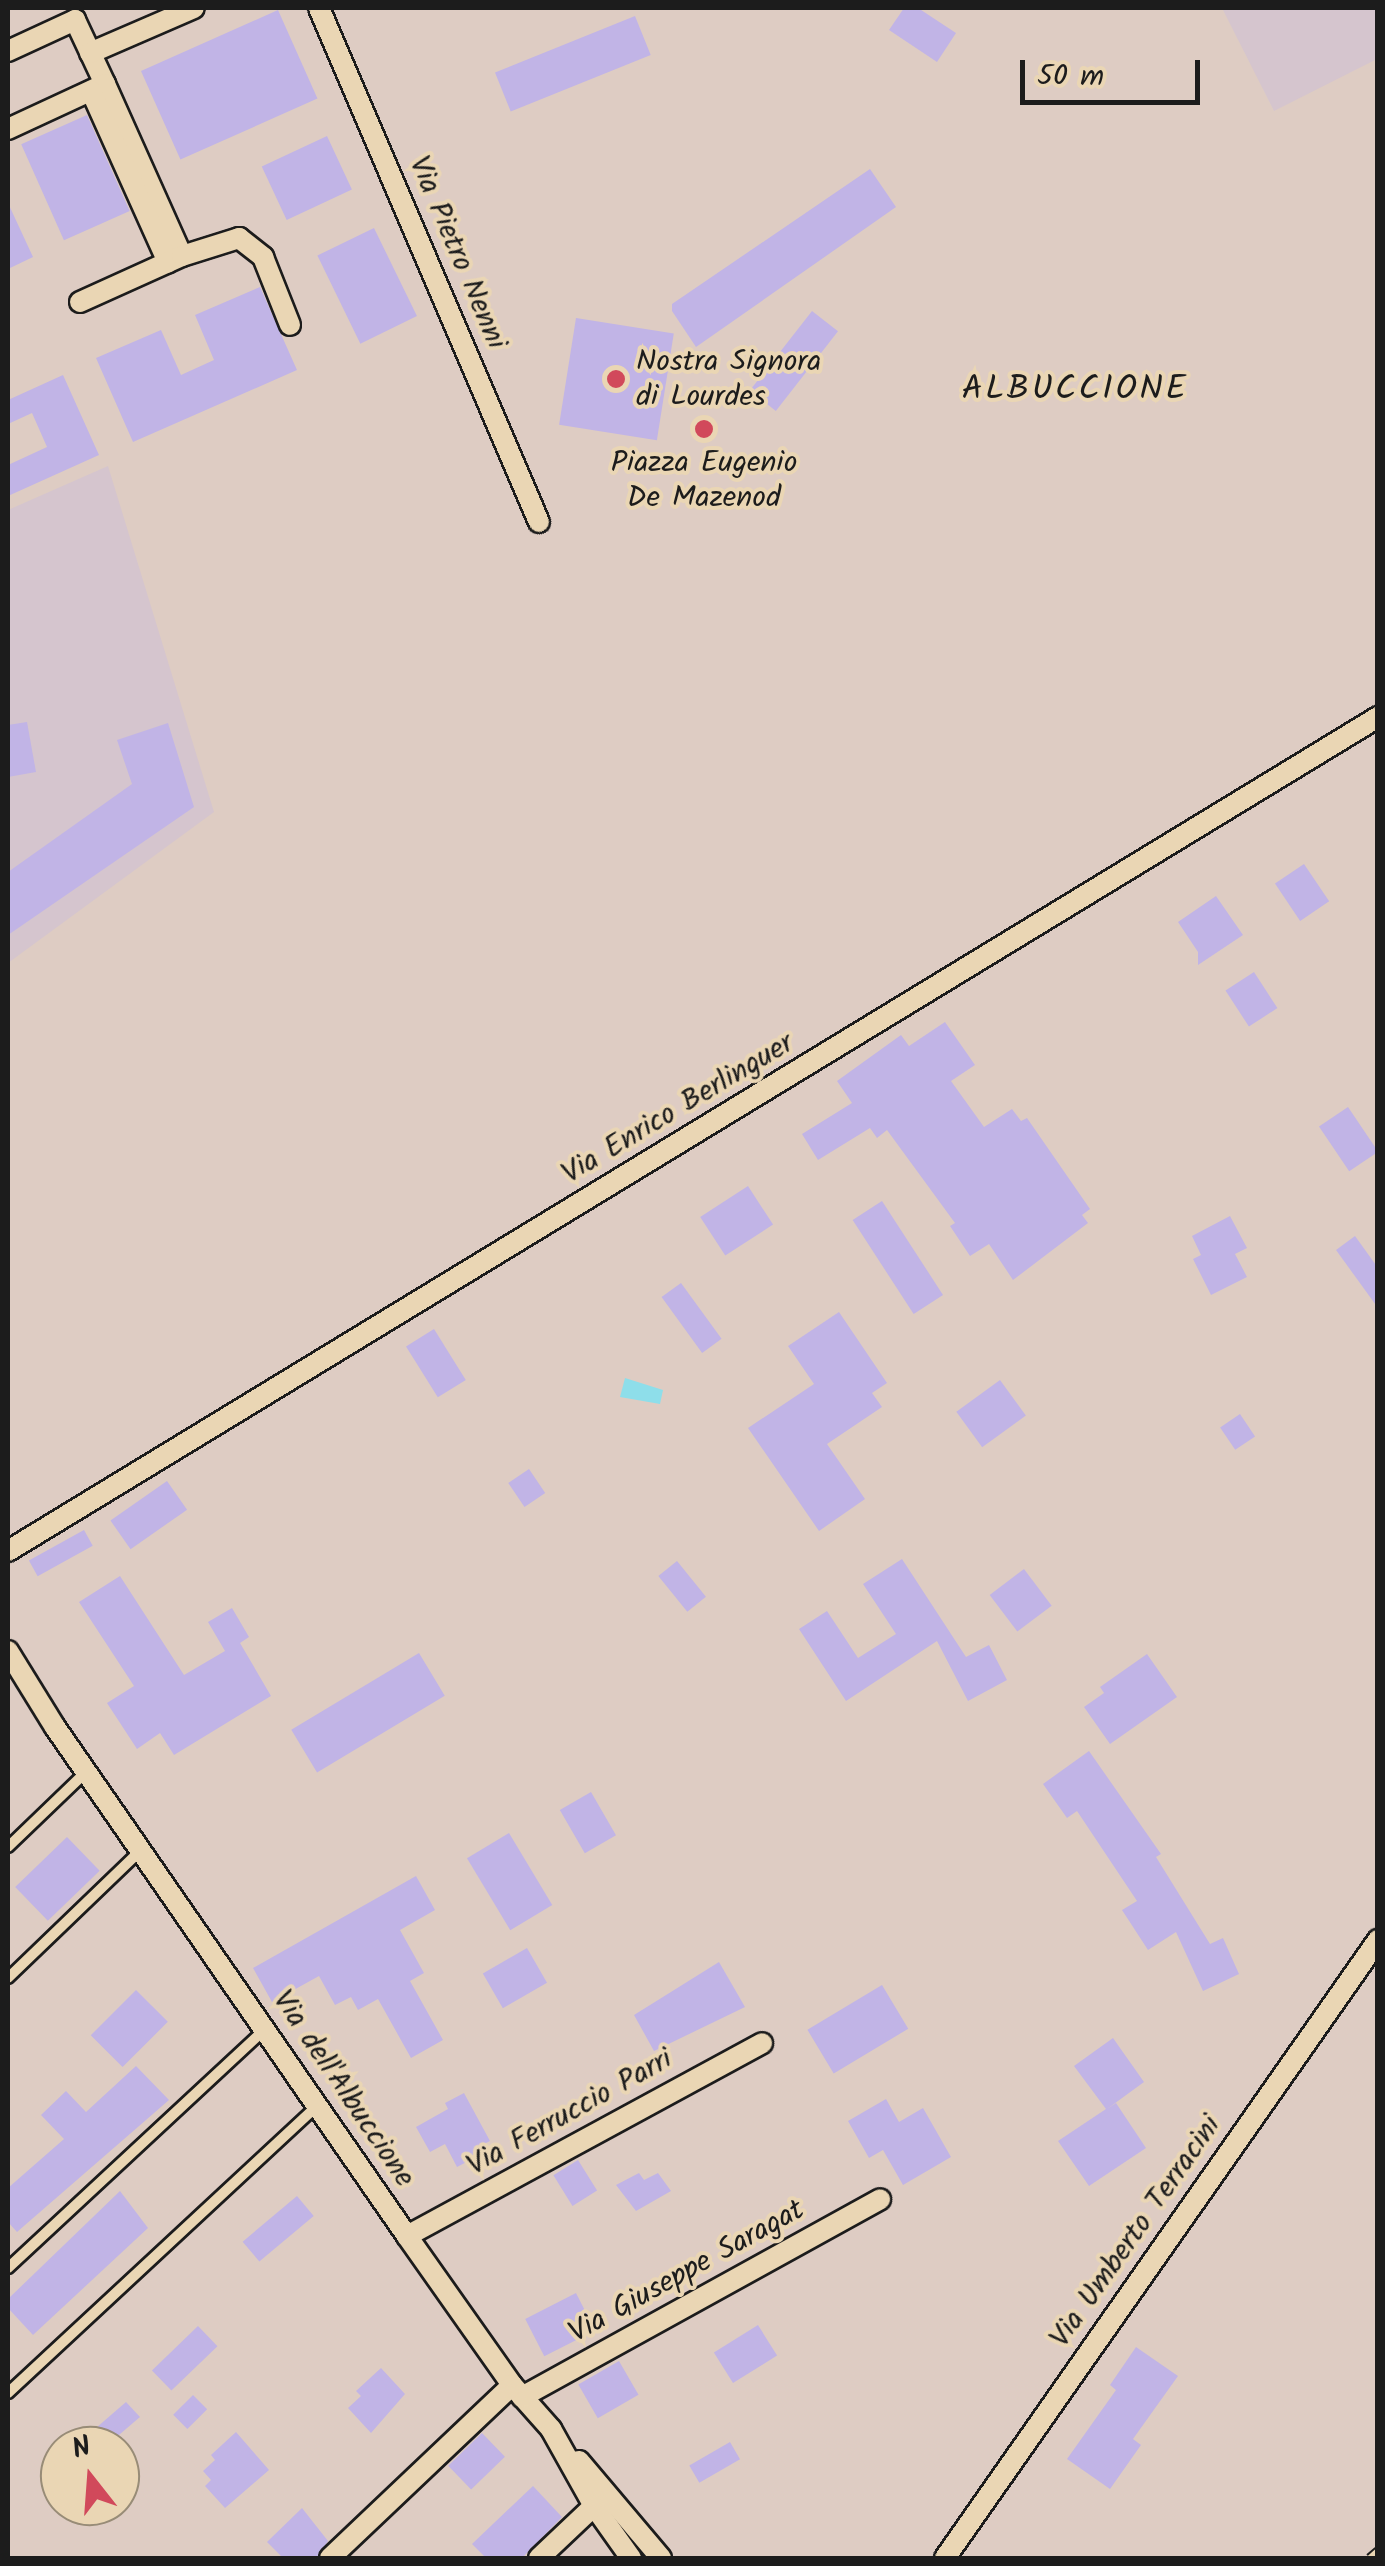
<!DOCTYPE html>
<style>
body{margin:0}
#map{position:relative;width:1385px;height:2566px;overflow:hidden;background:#deccc3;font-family:Kalam,sans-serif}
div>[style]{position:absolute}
.built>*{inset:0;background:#d5c5ce}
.water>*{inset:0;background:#8edeea}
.building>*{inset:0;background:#c1b4e6;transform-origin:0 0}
.roads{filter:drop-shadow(2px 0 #1c1c1c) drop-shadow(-2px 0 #1c1c1c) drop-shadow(0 2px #1c1c1c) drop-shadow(0 -2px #1c1c1c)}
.service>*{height:10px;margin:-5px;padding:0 5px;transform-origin:5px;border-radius:5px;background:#ead6b4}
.minor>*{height:20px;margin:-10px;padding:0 10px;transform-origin:10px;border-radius:10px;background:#ead6b4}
.rail>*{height:11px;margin-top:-5.5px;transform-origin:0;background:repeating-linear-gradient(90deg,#ead6b4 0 22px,#1c1c1c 0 44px);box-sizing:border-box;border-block:2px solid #1c1c1c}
.dots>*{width:28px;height:28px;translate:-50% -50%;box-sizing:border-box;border:5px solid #ead6b4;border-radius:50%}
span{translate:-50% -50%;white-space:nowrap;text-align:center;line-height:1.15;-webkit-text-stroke:8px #ead6b4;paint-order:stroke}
.street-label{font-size:30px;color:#1c1c1c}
.poi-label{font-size:30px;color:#1c1c1c}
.left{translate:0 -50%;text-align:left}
.quarter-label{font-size:35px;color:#1c1c1c;letter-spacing:2.5px}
.frame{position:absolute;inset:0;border:10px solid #1c1c1c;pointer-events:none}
.north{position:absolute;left:40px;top:2426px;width:100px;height:100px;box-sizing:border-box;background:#ead6b4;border:2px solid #988c77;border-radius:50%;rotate:343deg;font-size:28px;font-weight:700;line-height:40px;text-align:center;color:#1c1c1c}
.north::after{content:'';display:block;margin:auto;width:35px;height:45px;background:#d1495b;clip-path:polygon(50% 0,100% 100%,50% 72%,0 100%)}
.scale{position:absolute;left:1020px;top:60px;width:180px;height:45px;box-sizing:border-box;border:5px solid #1c1c1c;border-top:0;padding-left:12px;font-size:30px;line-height:35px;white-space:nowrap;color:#1c1c1c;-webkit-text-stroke:8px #ead6b4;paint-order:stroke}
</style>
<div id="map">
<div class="built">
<div style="clip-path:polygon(1222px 8px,1377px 8px,1377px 59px,1274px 111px)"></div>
<div style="clip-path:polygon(108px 466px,214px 812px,8px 963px,8px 510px)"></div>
</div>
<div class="water">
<div style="clip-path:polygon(625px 1378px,663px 1390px,660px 1404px,620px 1397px)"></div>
</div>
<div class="building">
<div style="clip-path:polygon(904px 8px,918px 8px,956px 33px,937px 62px,889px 30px)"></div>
<div style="left:278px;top:10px;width:97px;height:150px;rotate:66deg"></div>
<div style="left:635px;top:16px;width:42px;height:151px;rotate:68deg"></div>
<div style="left:87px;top:115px;width:105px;height:72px;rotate:66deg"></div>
<div style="left:327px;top:136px;width:59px;height:72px;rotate:65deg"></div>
<div style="clip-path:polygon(870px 169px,896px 207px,696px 347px,672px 311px,672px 304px)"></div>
<div style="clip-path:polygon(8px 203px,33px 257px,8px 269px)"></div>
<div style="left:374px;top:228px;width:98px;height:63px;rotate:64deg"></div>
<div style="clip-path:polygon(260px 287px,297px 370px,133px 442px,96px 358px,161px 330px,181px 375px,214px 360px,195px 315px)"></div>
<div style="left:812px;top:311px;width:33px;height:101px;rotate:38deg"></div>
<div style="left:576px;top:318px;width:99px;height:108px;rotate:9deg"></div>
<div style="clip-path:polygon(63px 375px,99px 455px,8px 496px,8px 465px,47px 447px,32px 413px,8px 424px,8px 400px)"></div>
<div style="clip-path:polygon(27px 722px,36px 772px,8px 777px,8px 725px)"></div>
<div style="clip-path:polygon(168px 723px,194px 807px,8px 935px,8px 872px,132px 784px,117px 740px)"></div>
<div style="left:1304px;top:864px;width:45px;height:35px;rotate:56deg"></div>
<div style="clip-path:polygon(1216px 896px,1243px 935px,1198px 965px,1198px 952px,1178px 922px)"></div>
<div style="left:1254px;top:972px;width:43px;height:34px;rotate:57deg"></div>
<div style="clip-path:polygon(945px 1022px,975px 1065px,951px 1081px,984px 1127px,1012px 1109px,1021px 1121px,1027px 1118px,1090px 1209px,1082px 1215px,1088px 1223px,1013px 1280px,989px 1244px,970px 1256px,950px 1226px,955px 1223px,887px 1130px,877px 1138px,870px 1128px,818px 1160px,802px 1134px,852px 1103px,837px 1081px,901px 1035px,909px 1046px)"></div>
<div style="left:1348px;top:1107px;width:54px;height:35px;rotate:56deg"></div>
<div style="left:748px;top:1186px;width:46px;height:57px;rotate:57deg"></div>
<div style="left:882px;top:1201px;width:112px;height:35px;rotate:57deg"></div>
<div style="clip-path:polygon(1230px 1216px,1247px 1248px,1235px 1254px,1247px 1277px,1211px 1295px,1193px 1259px,1201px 1255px,1192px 1236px)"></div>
<div style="clip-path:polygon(1355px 1236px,1378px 1268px,1378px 1308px,1336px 1250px)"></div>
<div style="left:681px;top:1283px;width:69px;height:24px;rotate:54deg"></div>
<div style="clip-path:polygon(839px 1312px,887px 1383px,872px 1393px,882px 1407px,827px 1444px,865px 1499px,819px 1531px,748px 1428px,814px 1384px,788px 1346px)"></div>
<div style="left:434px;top:1329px;width:60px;height:33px;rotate:58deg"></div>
<div style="left:1000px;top:1380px;width:44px;height:54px;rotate:54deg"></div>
<div style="left:1240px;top:1414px;width:27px;height:24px;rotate:56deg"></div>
<div style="left:529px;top:1469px;width:29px;height:25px;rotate:56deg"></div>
<div style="left:167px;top:1481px;width:35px;height:69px;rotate:55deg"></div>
<div style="left:84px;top:1530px;width:18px;height:63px;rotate:61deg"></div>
<div style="clip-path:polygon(902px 1559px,966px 1657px,989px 1645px,1007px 1680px,968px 1701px,937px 1641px,846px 1701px,799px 1629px,827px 1611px,858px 1658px,896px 1634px,863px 1584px)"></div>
<div style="left:677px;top:1561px;width:46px;height:24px;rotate:51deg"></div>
<div style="left:1024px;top:1569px;width:46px;height:43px;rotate:53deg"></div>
<div style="clip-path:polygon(120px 1576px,184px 1675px,225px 1651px,208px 1622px,232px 1608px,249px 1637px,240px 1643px,271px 1696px,174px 1755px,160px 1733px,137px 1749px,107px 1703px,134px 1686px,79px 1602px)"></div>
<div style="left:419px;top:1653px;width:50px;height:149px;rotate:59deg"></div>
<div style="clip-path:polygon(1147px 1654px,1177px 1697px,1110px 1744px,1084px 1707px,1104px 1693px,1100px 1687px)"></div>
<div style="clip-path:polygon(1089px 1751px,1161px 1854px,1156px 1857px,1210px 1944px,1223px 1938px,1239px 1974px,1203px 1991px,1176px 1932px,1148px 1950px,1122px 1910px,1137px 1901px,1077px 1811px,1067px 1818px,1043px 1784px)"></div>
<div style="left:591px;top:1792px;width:50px;height:36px;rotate:60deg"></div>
<div style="left:509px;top:1833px;width:84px;height:49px;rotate:59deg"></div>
<div style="left:67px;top:1837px;width:47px;height:72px;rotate:46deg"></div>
<div style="clip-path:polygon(416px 1876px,435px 1910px,400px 1930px,424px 1973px,410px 1981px,443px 2040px,411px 2058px,378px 1999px,358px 2010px,351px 1997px,335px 2005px,319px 1976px,272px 2002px,253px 1968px)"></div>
<div style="left:527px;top:1948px;width:40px;height:51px;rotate:60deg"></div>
<div style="clip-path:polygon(719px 1962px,745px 2007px,654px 2051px,634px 2015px)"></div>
<div style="left:882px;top:1985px;width:51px;height:87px;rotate:59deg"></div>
<div style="left:136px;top:1990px;width:45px;height:64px;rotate:45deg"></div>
<div style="clip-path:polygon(1113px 2038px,1144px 2082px,1107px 2109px,1116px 2103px,1146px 2148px,1089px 2186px,1058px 2141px,1106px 2109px,1074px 2066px)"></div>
<div style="clip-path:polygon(136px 2066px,169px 2100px,17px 2232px,8px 2222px,8px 2188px,64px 2139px,41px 2115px,66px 2091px,86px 2112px)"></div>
<div style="clip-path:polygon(464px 2093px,490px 2141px,474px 2149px,478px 2156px,457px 2167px,445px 2144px,430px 2152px,416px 2127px,448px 2109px,445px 2103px)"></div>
<div style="clip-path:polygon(886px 2099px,899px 2122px,923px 2108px,951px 2157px,903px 2185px,883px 2150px,869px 2158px,848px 2121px)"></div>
<div style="left:578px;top:2160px;width:36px;height:29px;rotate:58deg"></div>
<div style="clip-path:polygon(639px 2173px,644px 2180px,658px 2173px,671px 2191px,636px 2211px,616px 2185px)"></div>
<div style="clip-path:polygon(120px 2191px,148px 2228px,33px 2335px,8px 2308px,8px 2299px)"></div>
<div style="left:297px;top:2196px;width:26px;height:71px;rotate:50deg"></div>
<div style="left:576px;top:2293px;width:42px;height:57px;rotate:63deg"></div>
<div style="left:758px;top:2325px;width:36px;height:52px;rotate:58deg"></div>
<div style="left:198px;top:2326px;width:28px;height:64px;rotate:46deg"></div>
<div style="clip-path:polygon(1136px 2347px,1178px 2376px,1133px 2439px,1141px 2445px,1110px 2489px,1067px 2459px,1116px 2390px,1110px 2385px)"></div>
<div style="left:619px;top:2361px;width:39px;height:47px;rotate:60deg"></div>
<div style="clip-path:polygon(381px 2368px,405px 2394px,371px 2433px,348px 2408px,361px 2396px,356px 2391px)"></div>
<div style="left:193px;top:2395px;width:20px;height:28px;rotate:45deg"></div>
<div style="clip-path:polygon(126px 2402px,140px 2417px,106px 2446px,100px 2446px,89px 2434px)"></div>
<div style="clip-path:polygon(236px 2432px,269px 2470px,225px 2508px,205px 2486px,211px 2480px,203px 2471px,215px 2460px,211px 2455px)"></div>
<div style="left:482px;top:2433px;width:33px;height:47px;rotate:46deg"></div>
<div style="left:730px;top:2442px;width:20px;height:47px;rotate:60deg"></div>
<div style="clip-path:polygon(533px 2486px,562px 2517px,522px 2558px,486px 2558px,472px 2544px)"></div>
<div style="clip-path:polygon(302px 2508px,328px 2541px,317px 2558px,283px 2558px,267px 2542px)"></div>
</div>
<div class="roads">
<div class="service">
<div style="left:8px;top:1847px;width:108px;rotate:-43.9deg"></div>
<div style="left:8px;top:1978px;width:183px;rotate:-43.9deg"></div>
<div style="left:8px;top:2268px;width:352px;rotate:-42.9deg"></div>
<div style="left:8px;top:2393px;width:423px;rotate:-42.9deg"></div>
</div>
<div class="minor">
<div style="left:319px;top:8px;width:559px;rotate:66.83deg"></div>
<div style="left:8px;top:51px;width:74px;rotate:-24.8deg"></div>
<div style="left:75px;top:20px;width:71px;rotate:64.9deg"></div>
<div style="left:105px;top:84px;width:107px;rotate:155.1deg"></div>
<div style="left:90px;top:53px;width:113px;rotate:-23.4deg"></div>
<div style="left:105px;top:84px;width:188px;rotate:65.9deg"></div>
<div style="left:91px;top:91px;width:188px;rotate:65.8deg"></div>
<div style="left:80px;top:302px;width:112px;rotate:-24.3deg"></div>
<div style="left:182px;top:256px;width:60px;rotate:-17.5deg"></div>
<div style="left:239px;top:238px;width:31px;rotate:38deg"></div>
<div style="left:263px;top:257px;width:73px;rotate:68.3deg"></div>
<div style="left:8px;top:1551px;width:1604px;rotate:-31.33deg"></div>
<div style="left:8px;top:1651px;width:89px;rotate:58.3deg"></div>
<div style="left:55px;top:1727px;width:619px;rotate:55.33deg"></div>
<div style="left:407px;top:2236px;width:182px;rotate:54.8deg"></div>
<div style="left:512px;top:2385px;width:59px;rotate:48.4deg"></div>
<div style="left:551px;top:2429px;width:88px;rotate:60.8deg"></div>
<div style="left:594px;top:2506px;width:64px;rotate:54.6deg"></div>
<div style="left:407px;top:2236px;width:404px;rotate:-28.5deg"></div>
<div style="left:522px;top:2397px;width:409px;rotate:-28.9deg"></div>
<div style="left:579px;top:2461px;width:127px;rotate:49.8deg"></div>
<div style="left:330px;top:2558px;width:251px;rotate:-43.5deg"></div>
<div style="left:539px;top:2558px;width:76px;rotate:-43.4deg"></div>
<div style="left:945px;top:2558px;width:755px;rotate:-54.98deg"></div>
</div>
</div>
<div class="rail">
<div style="left:1370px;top:2558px;width:11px;rotate:-41deg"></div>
</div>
<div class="dots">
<div style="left:616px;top:379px;background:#d1495b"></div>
<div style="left:704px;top:429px;background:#d1495b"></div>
</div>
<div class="street-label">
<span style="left:457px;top:253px;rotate:67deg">Via Pietro Nenni</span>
<span style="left:678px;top:1109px;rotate:-31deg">Via Enrico Berlinguer</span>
<span style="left:343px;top:2089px;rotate:56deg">Via dell'Albuccione</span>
<span style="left:570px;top:2113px;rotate:-29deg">Via Ferruccio Parri</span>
<span style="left:1136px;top:2232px;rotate:-55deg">Via Umberto Terracini</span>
<span style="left:687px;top:2272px;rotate:-29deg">Via Giuseppe Saragat</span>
</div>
<div class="poi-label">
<span class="left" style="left:636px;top:379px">Nostra Signora<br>di Lourdes</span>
<span style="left:704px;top:480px">Piazza Eugenio<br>De Mazenod</span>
</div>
<div class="quarter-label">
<span style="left:1075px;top:390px">ALBUCCIONE</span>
</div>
<div class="frame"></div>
<div class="north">N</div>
<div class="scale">50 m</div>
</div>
